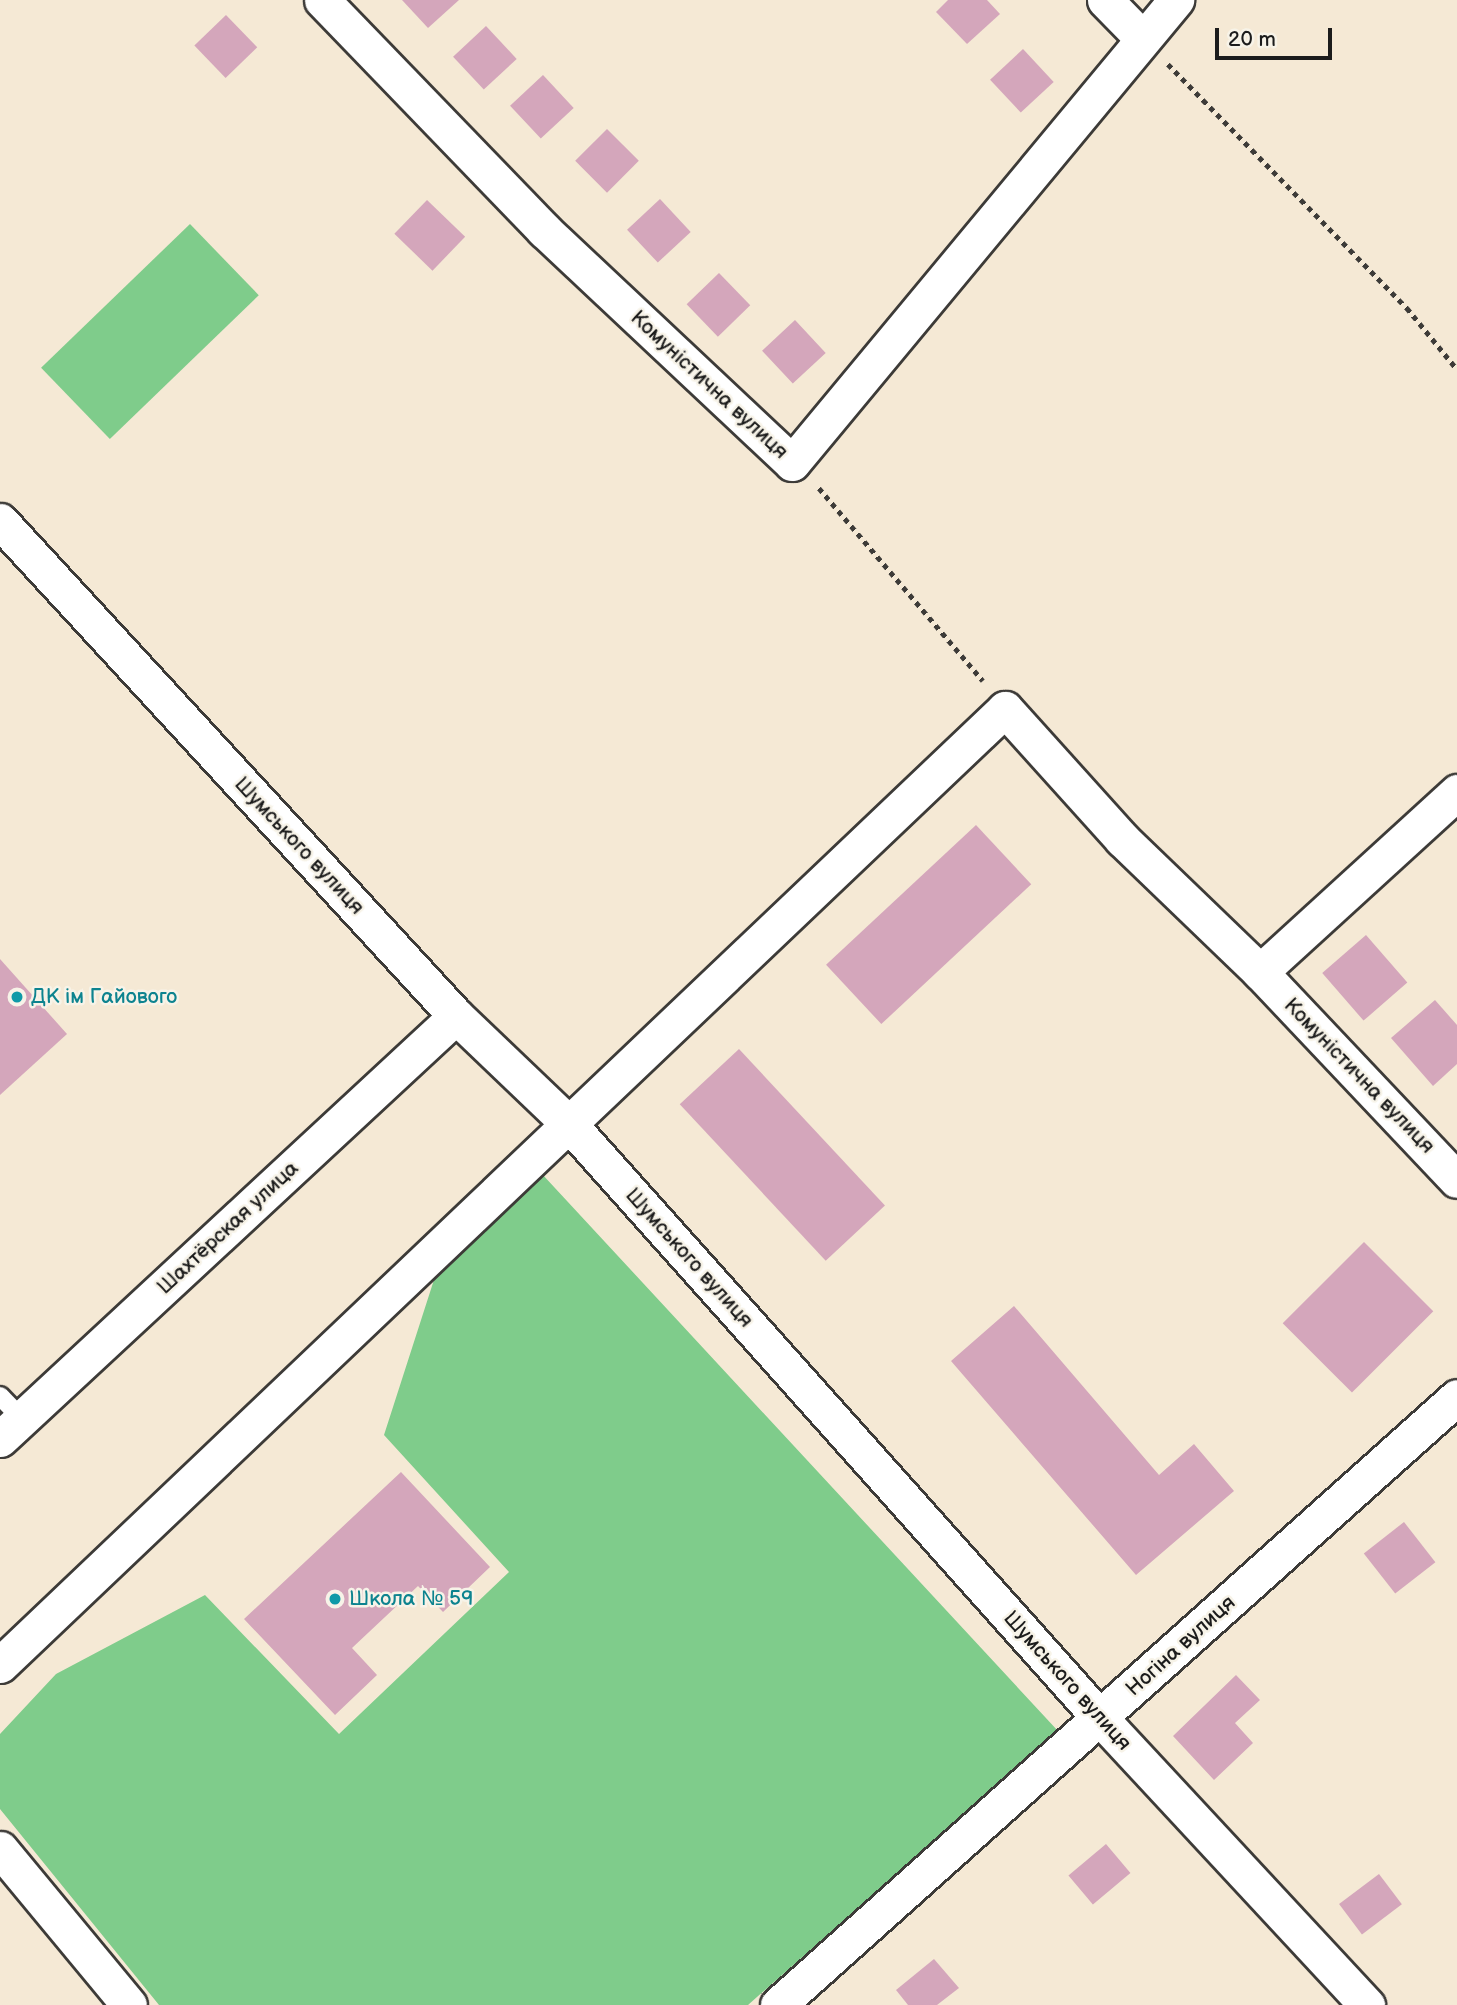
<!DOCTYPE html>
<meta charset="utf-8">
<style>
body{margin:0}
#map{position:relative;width:1457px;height:2005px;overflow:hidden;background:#f5e9d5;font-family:"Balsamiq Sans",sans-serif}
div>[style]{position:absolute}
.green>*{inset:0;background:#7fcc8b;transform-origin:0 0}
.building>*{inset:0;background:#d4a6bb;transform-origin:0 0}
.path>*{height:4.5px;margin-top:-2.25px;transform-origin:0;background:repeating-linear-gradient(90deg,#3d3b38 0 5px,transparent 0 10px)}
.roads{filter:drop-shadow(2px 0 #3d3b38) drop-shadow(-2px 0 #3d3b38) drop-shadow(0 2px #3d3b38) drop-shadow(0 -2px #3d3b38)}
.service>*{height:18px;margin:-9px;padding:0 9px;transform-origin:9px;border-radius:9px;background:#fff}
.minor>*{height:35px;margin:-17.5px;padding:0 17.5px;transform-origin:17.5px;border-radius:17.5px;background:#fff}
.dots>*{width:19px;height:19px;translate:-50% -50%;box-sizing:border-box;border:4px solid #f7f3e8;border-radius:50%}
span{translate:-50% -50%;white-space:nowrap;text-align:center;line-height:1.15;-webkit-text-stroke:5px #f7f3e8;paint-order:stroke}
.street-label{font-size:21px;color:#1c1c1c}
.culture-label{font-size:21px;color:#0d838f}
.left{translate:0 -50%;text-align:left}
.scale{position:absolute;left:1215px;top:28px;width:117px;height:32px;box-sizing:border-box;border:4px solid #1c1c1c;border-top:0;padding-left:9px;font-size:21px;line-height:24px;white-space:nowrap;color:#1c1c1c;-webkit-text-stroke:5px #f7f3e8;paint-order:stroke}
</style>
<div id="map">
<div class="green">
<div style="left:190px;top:224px;width:99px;height:207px;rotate:46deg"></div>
<div style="clip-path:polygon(542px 1174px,1058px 1731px,748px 2005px,159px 2005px,0 1809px,0 1734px,56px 1674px,205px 1595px,339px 1734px,509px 1572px,384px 1435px,441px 1258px)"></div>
</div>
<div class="building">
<div style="clip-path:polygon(402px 0,459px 0,428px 28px)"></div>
<div style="clip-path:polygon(948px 0,987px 0,1000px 14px,967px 44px,936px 12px)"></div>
<div style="left:226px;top:15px;width:45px;height:44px;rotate:46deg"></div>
<div style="left:486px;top:26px;width:45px;height:45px;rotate:47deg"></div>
<div style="left:1023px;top:49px;width:45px;height:45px;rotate:47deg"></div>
<div style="left:543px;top:75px;width:45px;height:45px;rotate:47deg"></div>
<div style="left:607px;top:129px;width:45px;height:45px;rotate:45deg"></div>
<div style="left:660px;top:199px;width:45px;height:45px;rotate:47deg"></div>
<div style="left:427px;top:200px;width:53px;height:47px;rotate:44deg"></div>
<div style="left:719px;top:273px;width:45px;height:45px;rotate:46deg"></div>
<div style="left:795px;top:320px;width:45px;height:45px;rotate:47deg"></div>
<div style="left:976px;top:825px;width:81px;height:205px;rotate:47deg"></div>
<div style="left:1366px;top:935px;width:63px;height:58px;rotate:49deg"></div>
<div style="clip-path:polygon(0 959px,67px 1034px,0 1095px)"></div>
<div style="clip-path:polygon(1435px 1000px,1457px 1025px,1457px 1064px,1433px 1086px,1391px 1038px)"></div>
<div style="left:739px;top:1049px;width:214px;height:81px;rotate:47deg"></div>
<div style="left:1364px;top:1242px;width:98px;height:115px;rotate:45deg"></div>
<div style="clip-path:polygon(1014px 1306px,1159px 1475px,1194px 1444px,1234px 1491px,1136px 1575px,951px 1361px)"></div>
<div style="clip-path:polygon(401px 1472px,490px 1567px,443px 1612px,418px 1586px,352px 1648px,377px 1675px,335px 1715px,244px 1619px)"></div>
<div style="left:1404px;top:1522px;width:51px;height:51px;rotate:52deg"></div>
<div style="clip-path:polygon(1236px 1675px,1260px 1700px,1235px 1723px,1253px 1743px,1214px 1780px,1173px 1736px)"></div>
<div style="left:1106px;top:1844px;width:38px;height:49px;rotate:50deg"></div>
<div style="left:1379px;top:1874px;width:38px;height:50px;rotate:53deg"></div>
<div style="clip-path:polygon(934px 1959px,959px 1988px,937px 2005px,908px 2005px,896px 1990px)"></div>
</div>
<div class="path">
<div style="left:1168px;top:64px;width:342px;rotate:45.6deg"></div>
<div style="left:1407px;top:308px;width:79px;rotate:50.7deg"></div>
<div style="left:819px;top:488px;width:253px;rotate:49.6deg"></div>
</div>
<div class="roads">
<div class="service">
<div style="left:0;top:1396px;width:32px;rotate:46deg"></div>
</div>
<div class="minor">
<div style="left:322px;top:0;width:320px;rotate:46deg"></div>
<div style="left:544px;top:230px;width:340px;rotate:43.2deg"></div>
<div style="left:792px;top:463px;width:602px;rotate:-50.33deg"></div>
<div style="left:1105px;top:0;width:54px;rotate:45.7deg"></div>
<div style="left:0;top:521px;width:673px;rotate:47.35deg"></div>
<div style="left:456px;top:1016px;width:158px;rotate:43.7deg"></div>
<div style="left:570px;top:1125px;width:797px;rotate:48.21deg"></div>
<div style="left:1101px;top:1719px;width:391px;rotate:47.1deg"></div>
<div style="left:1260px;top:972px;width:267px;rotate:-42.4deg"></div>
<div style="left:0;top:1439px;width:622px;rotate:-42.85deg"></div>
<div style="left:0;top:1665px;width:1387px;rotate:-43.57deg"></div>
<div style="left:1005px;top:709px;width:175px;rotate:48deg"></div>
<div style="left:1122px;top:839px;width:192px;rotate:43.9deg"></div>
<div style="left:1260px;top:972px;width:286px;rotate:46.6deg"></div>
<div style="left:0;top:1849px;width:202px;rotate:50.4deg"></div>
<div style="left:778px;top:2005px;width:911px;rotate:-41.84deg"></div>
</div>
</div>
<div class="dots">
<div style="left:17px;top:997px;background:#0f9aa8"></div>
<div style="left:335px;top:1599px;background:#0f9aa8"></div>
</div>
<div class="street-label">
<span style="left:709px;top:385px;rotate:43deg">Комуністична вулиця</span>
<span style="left:299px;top:846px;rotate:47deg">Шумського вулиця</span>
<span style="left:1359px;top:1076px;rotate:46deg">Комуністична вулиця</span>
<span style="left:228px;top:1228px;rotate:-43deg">Шахтёрская улица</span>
<span style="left:689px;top:1258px;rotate:48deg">Шумського вулиця</span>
<span style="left:1181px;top:1646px;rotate:-42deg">Ногіна вулиця</span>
<span style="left:1067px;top:1681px;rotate:48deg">Шумського вулиця</span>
</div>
<div class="culture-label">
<span class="left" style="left:31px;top:997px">ДК ім Гайового</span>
<span class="left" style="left:349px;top:1599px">Школа № 59</span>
</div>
<div class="scale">20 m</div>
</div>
